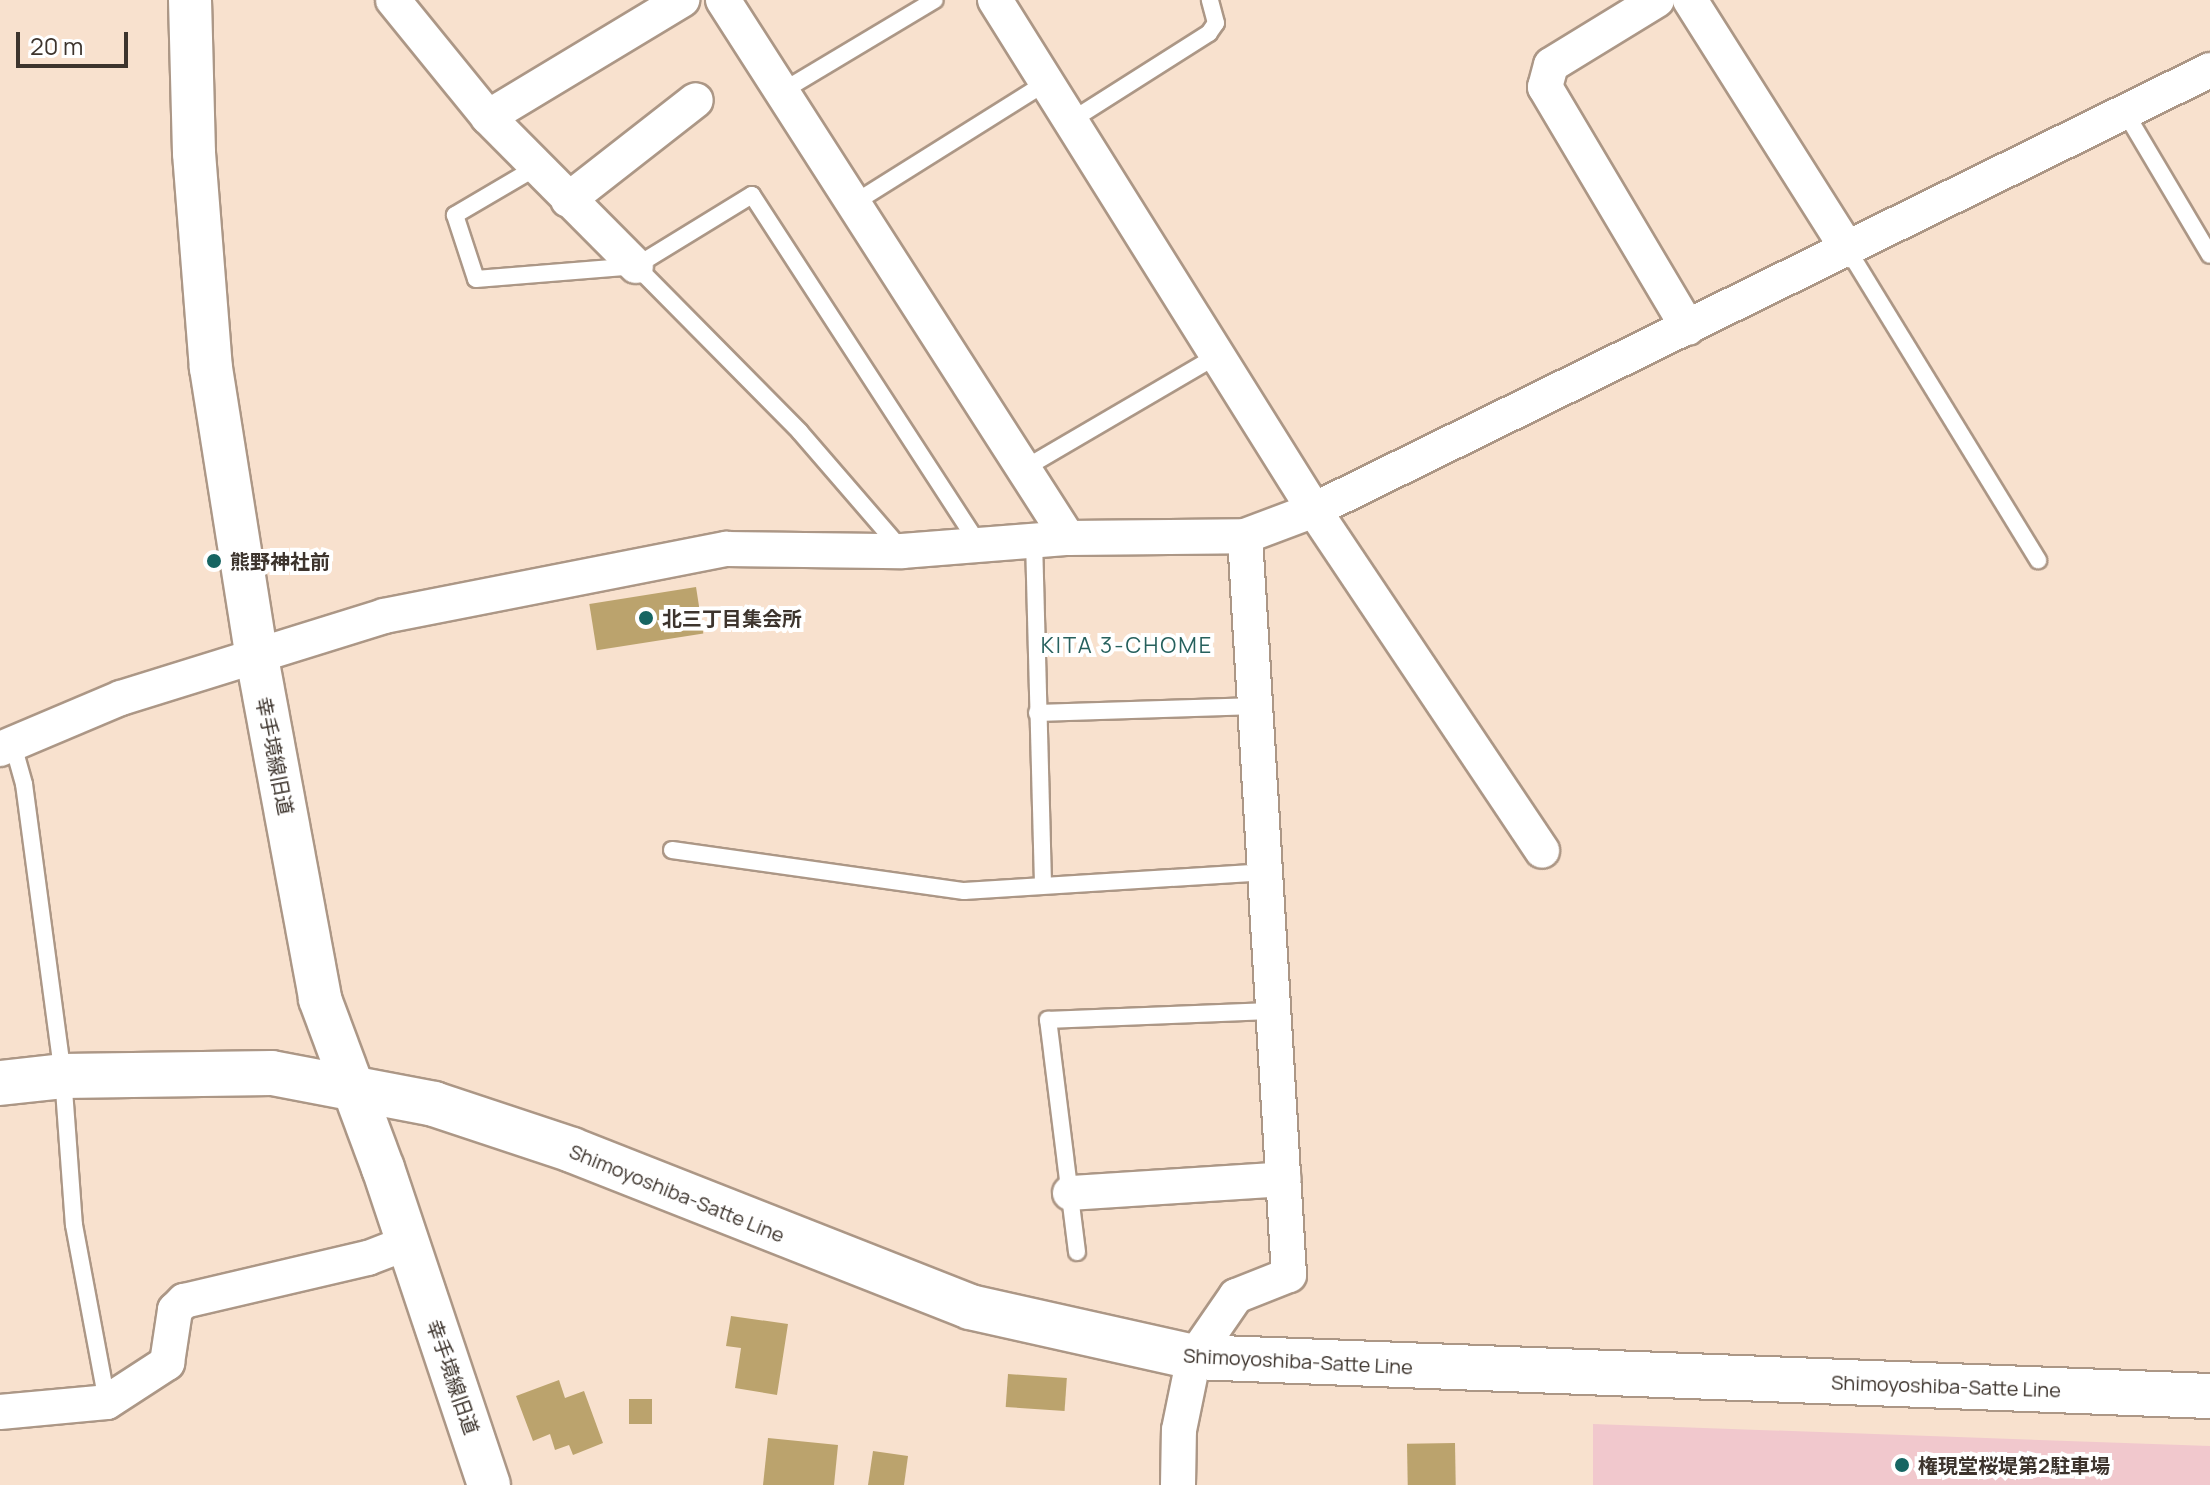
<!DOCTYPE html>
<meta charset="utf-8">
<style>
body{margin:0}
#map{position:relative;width:2210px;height:1485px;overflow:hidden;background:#f8e1ce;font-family:Manrope,"Noto Sans JP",sans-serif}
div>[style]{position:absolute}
.green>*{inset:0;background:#f1c8cd}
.building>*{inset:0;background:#bba36d;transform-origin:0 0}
.roads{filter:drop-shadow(2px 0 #ac9786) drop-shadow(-2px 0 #ac9786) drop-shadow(0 2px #ac9786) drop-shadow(0 -2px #ac9786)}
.service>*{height:16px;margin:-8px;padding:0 8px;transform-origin:8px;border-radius:8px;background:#fff}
.minor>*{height:34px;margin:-17px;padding:0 17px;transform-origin:17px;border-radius:17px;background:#fff}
.tertiary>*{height:42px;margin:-21px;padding:0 21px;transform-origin:21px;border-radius:21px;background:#fff}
.secondary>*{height:44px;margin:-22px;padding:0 22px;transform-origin:22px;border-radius:22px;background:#fff}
.dots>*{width:22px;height:22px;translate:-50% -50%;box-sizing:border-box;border:4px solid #fff;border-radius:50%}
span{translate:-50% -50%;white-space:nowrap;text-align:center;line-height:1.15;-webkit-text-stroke:8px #fff;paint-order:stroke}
.poi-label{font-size:20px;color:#3d342d;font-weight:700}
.left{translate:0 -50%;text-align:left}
.street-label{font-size:20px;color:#3d342d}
.neighbourhood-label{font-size:22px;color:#26605d;letter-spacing:2px}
.scale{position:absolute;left:16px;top:32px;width:112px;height:36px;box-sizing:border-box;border:4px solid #3d342d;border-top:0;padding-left:10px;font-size:24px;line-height:28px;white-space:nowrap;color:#3d342d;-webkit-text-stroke:6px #fff;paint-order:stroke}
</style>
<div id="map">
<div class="green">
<div style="clip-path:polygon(1593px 1424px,2210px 1446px,2210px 1485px,1593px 1485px)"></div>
</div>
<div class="building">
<div style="left:696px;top:587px;width:47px;height:108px;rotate:81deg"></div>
<div style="clip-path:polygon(731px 1316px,788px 1324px,777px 1395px,735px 1388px,741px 1348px,726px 1346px)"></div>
<div style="left:1008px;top:1374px;width:59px;height:33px;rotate:4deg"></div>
<div style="clip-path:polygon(559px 1380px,565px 1398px,584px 1391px,603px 1443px,573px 1455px,569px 1445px,555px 1450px,550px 1434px,533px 1441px,516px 1396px)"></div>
<div style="left:652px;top:1399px;width:25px;height:23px;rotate:90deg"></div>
<div style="clip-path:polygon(768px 1438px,838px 1445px,834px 1485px,763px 1485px)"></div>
<div style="left:1455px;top:1443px;width:42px;height:48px;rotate:89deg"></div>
<div style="clip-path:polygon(873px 1451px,908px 1456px,904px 1485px,868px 1485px)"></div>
</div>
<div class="roads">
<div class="service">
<div style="left:781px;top:92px;width:179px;rotate:-30.9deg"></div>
<div style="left:2125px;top:112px;width:166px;rotate:59.3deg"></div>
<div style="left:1069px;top:122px;width:166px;rotate:-32.4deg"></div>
<div style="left:1209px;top:33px;width:12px;rotate:-55deg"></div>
<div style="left:1216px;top:23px;width:24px;rotate:-105deg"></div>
<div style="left:535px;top:168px;width:93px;rotate:149.6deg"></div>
<div style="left:455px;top:215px;width:67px;rotate:71.8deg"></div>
<div style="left:476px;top:279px;width:161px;rotate:-4.6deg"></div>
<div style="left:636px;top:266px;width:136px;rotate:-31.5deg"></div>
<div style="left:752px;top:195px;width:415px;rotate:57deg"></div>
<div style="left:851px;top:205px;width:228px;rotate:-32.1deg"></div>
<div style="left:1848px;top:250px;width:364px;rotate:58.5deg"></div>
<div style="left:636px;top:266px;width:233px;rotate:45.3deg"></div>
<div style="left:800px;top:432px;width:155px;rotate:49.2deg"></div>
<div style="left:1025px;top:468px;width:222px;rotate:-30.3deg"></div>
<div style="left:1034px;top:540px;width:345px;rotate:88.5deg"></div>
<div style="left:1037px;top:713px;width:220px;rotate:-1.8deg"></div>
<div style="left:13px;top:745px;width:41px;rotate:74.2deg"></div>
<div style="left:24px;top:784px;width:295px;rotate:82.4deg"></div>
<div style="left:63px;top:1076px;width:149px;rotate:85.8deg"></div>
<div style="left:74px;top:1225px;width:180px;rotate:79.4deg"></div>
<div style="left:672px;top:850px;width:295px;rotate:8deg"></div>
<div style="left:964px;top:891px;width:304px;rotate:-3.6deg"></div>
<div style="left:1077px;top:1252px;width:234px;rotate:-97.1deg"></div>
<div style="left:1048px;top:1020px;width:227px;rotate:-2.3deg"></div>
</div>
<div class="minor">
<div style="left:393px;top:0;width:151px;rotate:50.9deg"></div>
<div style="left:488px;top:117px;width:210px;rotate:45.2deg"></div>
<div style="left:723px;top:0;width:639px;rotate:57.33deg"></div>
<div style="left:995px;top:0;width:602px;rotate:57.97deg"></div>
<div style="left:1314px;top:510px;width:410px;rotate:56.2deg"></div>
<div style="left:1657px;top:0;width:124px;rotate:148.5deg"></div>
<div style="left:1551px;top:65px;width:23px;rotate:105deg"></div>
<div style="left:1545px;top:87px;width:280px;rotate:59.3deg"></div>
<div style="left:1690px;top:0;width:296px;rotate:57.7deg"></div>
<div style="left:488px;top:117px;width:227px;rotate:-31.1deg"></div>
<div style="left:568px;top:200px;width:162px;rotate:-38deg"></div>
<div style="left:0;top:749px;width:131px;rotate:-22.9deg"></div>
<div style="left:121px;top:698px;width:275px;rotate:-17.3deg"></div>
<div style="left:384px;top:616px;width:349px;rotate:-11.1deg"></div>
<div style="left:726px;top:549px;width:176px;rotate:0.7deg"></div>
<div style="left:902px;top:551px;width:167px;rotate:-4.5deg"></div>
<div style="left:1068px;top:538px;width:177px;rotate:-0.6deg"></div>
<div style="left:1245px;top:536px;width:74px;rotate:-20.6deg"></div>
<div style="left:1314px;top:510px;width:998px;rotate:-26.15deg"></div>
<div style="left:1070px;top:1193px;width:214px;rotate:-3.7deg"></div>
<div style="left:0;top:1412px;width:107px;rotate:-5.3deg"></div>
<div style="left:107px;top:1402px;width:72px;rotate:-33deg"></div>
<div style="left:167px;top:1363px;width:54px;rotate:-81.4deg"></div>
<div style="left:175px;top:1310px;width:13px;rotate:-45deg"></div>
<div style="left:184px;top:1301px;width:189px;rotate:-13.2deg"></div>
<div style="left:368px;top:1258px;width:42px;rotate:-21deg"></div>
<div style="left:1178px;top:1485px;width:55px;rotate:-89deg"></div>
<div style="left:1179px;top:1430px;width:75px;rotate:-78.4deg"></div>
<div style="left:1194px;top:1357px;width:74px;rotate:-55.5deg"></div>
<div style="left:1236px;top:1296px;width:57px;rotate:-21.6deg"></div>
<div style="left:1289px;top:1275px;width:740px;rotate:-93.41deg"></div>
</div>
<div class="tertiary">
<div style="left:190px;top:0;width:153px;rotate:88.5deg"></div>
<div style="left:194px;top:153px;width:216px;rotate:85.5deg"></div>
<div style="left:211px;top:368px;width:288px;rotate:81deg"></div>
<div style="left:256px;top:652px;width:353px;rotate:79.5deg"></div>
<div style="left:320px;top:999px;width:180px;rotate:69.6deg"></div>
<div style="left:383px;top:1168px;width:334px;rotate:71.5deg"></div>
</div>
<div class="secondary">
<div style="left:0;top:1083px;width:63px;rotate:-6.3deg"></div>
<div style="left:63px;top:1076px;width:209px;rotate:-0.8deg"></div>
<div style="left:272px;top:1073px;width:165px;rotate:10.8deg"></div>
<div style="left:434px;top:1104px;width:145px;rotate:18.4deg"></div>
<div style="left:572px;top:1150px;width:428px;rotate:21.5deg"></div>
<div style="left:970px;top:1307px;width:230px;rotate:12.6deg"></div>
<div style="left:1194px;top:1357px;width:1017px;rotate:2.2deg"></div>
</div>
</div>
<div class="dots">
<div style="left:214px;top:561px;background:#176562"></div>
<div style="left:646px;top:618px;background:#176562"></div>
<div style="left:1902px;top:1465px;background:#176562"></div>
</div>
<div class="poi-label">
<span class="left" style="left:230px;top:561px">熊野神社前</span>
<span class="left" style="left:662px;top:618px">北三丁目集会所</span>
<span class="left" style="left:1918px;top:1465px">権現堂桜堤第2駐車場</span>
</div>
<div class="street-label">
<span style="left:275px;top:756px;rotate:79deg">幸手境線旧道</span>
<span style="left:677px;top:1193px;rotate:22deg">Shimoyoshiba-Satte Line</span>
<span style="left:1298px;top:1361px;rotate:3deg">Shimoyoshiba-Satte Line</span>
<span style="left:453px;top:1377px;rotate:71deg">幸手境線旧道</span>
<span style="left:1946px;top:1386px;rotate:2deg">Shimoyoshiba-Satte Line</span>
</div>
<div class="neighbourhood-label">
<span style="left:1127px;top:646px">KITA 3-CHOME</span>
</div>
<div class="scale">20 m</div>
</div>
